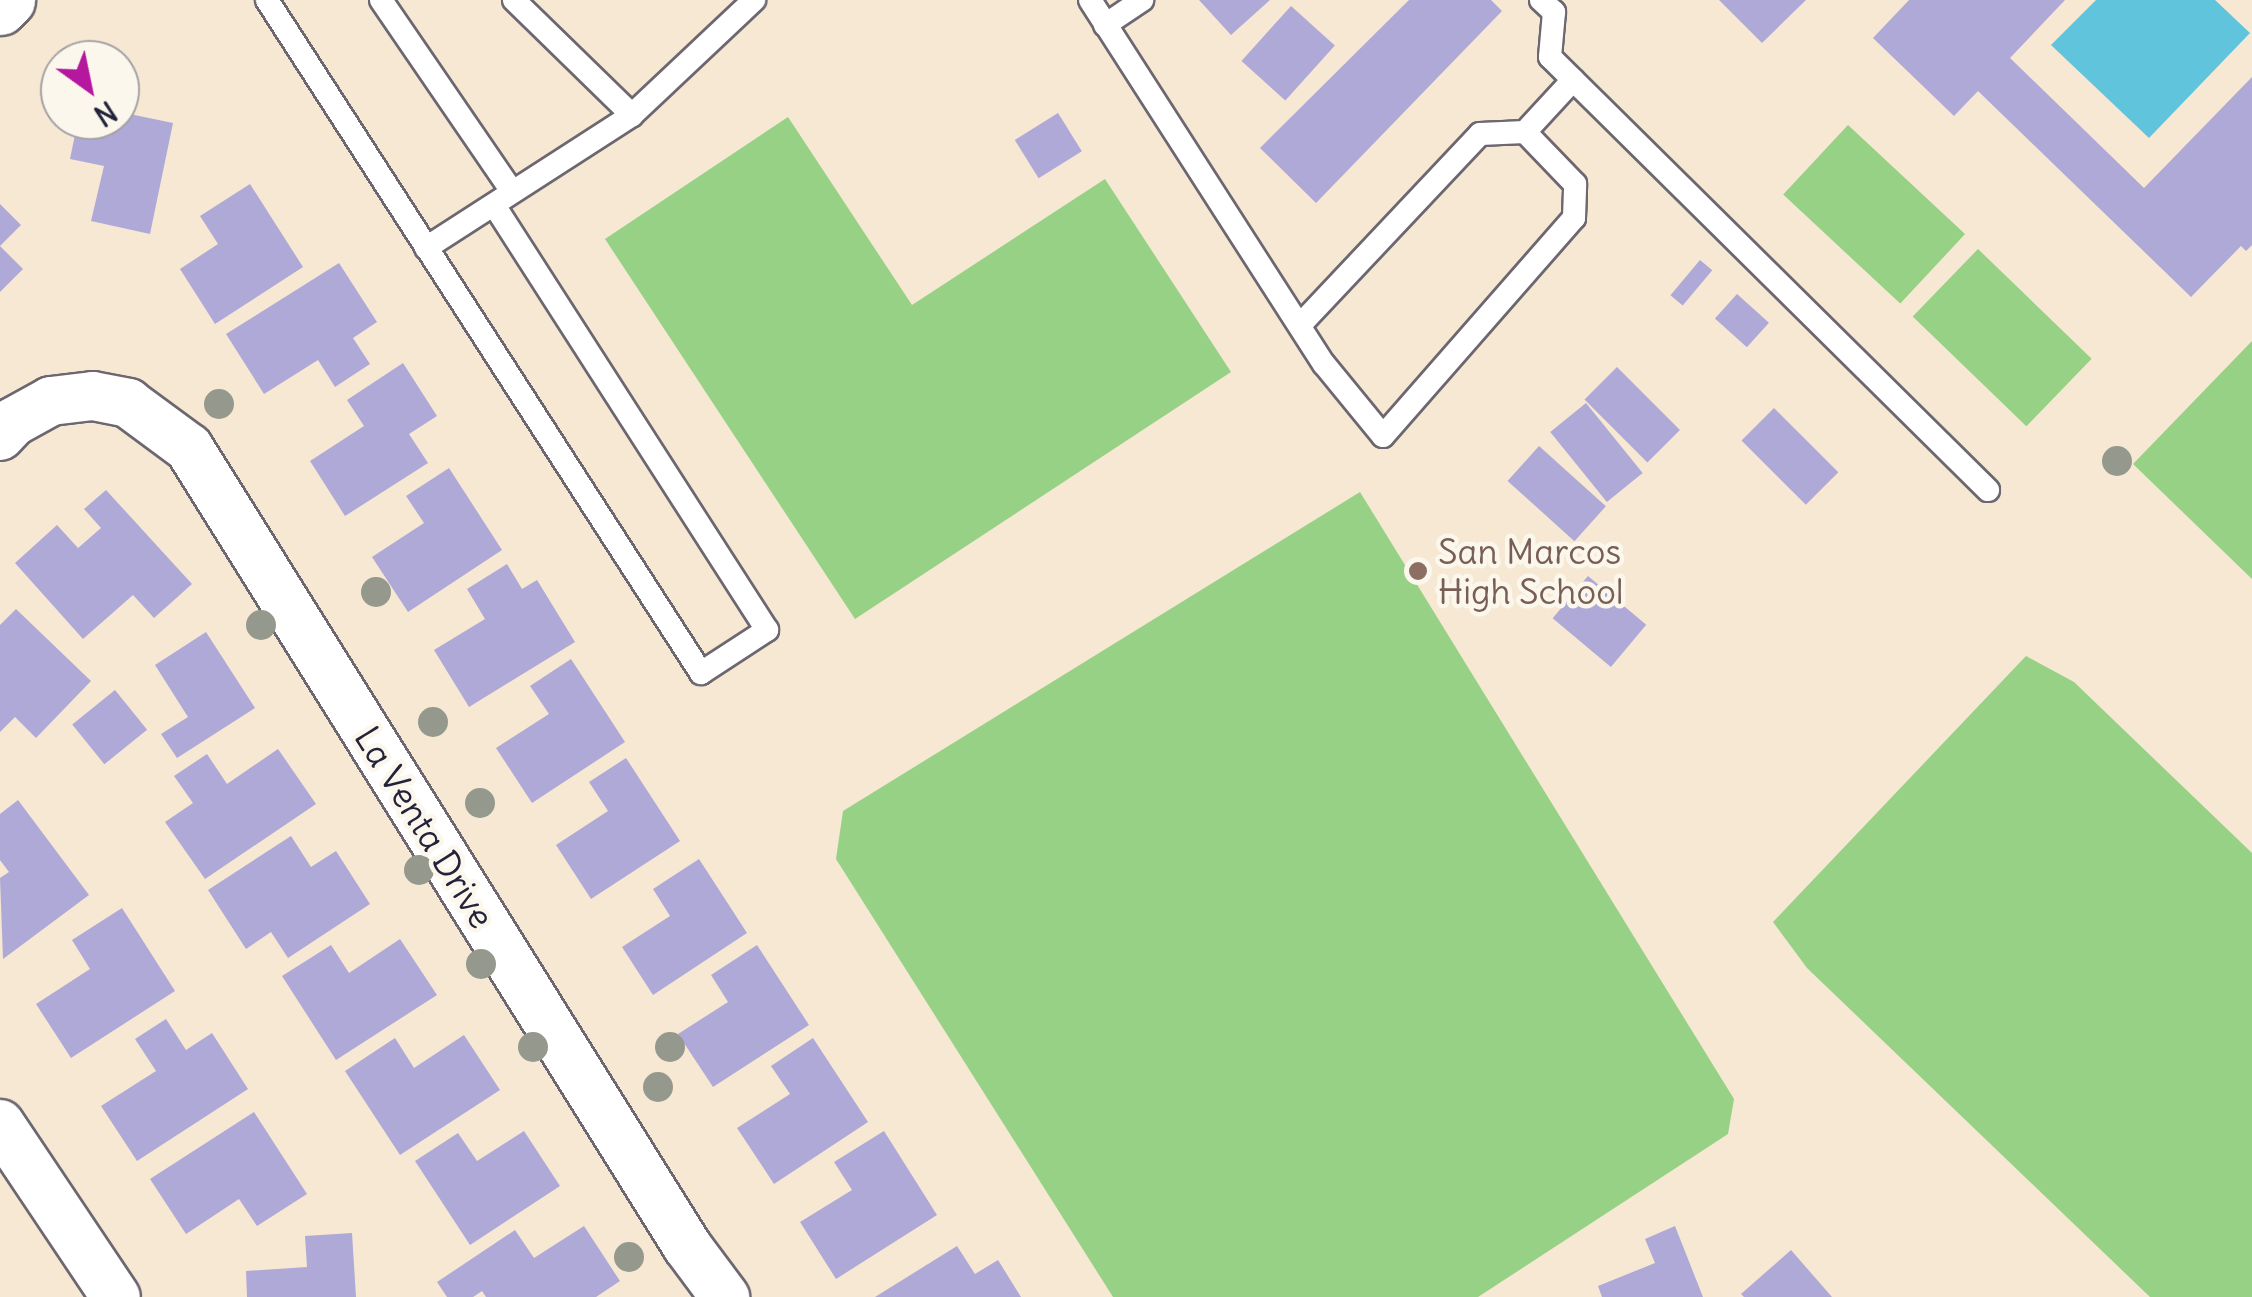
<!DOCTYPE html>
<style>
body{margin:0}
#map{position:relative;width:2252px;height:1297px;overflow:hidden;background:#f6e8d3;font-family:Delius,sans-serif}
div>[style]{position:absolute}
.green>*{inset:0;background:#96d186;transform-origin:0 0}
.water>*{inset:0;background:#5fc4dc}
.building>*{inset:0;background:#afa9d7;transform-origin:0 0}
.roads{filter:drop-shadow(2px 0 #6c6770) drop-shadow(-2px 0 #6c6770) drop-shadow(0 2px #6c6770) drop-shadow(0 -2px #6c6770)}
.lane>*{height:22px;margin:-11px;padding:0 11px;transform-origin:11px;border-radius:11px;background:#fff}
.street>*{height:48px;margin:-24px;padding:0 24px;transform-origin:24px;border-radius:24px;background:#fff}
.secondary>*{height:55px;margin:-27.5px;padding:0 27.5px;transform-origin:27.5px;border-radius:27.5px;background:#fff}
.trees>*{width:30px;height:30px;margin:-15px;border-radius:50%;background:#95988c}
.dots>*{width:28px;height:28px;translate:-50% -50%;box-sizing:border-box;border:5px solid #fbf7ec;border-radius:50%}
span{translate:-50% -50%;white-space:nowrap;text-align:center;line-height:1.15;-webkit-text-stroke:9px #fbf7ec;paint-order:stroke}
.education-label{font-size:35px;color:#785e54}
.left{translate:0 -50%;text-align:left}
.street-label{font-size:35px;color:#22223b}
.north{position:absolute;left:40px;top:40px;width:100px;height:100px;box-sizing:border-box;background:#fbf7ec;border:2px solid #a4a2a5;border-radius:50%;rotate:147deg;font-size:28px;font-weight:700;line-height:40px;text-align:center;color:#22223b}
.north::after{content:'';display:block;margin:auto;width:35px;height:45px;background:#b5179e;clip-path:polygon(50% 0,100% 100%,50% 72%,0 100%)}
</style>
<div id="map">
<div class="green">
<div style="clip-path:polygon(788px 117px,912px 305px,1105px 179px,1231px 372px,855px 619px,605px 239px)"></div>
<div style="left:1848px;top:125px;width:160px;height:95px;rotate:43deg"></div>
<div style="left:1978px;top:249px;width:158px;height:94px;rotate:44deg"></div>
<div style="clip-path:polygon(2252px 341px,2252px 579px,2133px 464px)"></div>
<div style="clip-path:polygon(1360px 492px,1734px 1099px,1728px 1134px,1478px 1297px,1113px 1297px,836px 859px,843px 811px)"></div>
<div style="clip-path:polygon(2026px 656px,2074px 682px,2252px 853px,2252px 1297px,2150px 1297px,1807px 968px,1773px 922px)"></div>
</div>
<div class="water">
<div style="clip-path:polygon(2096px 0,2215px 0,2250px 33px,2149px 138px,2051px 45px)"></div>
</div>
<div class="building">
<div style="clip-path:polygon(1199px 0,1270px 0,1231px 35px)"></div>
<div style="clip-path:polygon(1409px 0,1491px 0,1502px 11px,1316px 203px,1260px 148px)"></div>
<div style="clip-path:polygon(1719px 0,1806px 0,1762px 43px)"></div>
<div style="clip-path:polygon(1909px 0,2065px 0,2010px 58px,2144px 188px,2252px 77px,2252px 245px,2246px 251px,2241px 246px,2191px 297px,1978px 91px,1954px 116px,1873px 38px)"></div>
<div style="left:1291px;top:6px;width:59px;height:74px;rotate:42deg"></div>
<div style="clip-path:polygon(120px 112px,173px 123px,150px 234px,91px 221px,104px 166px,70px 159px,78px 120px,120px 120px)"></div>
<div style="left:1058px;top:113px;width:45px;height:51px;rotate:58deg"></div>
<div style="clip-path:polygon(250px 184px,303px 267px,215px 324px,180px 269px,218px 244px,200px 216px)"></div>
<div style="clip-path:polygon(0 204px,21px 225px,0 246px)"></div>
<div style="clip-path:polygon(0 246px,23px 269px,0 292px)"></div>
<div style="left:1700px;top:260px;width:16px;height:46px;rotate:40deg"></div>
<div style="clip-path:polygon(339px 263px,377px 322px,353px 338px,370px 364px,335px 387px,318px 360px,264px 394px,226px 334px)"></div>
<div style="left:1737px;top:294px;width:43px;height:33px;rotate:42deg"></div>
<div style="clip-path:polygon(403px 363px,437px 416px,409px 434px,428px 463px,345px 516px,310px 461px,364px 426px,347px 400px)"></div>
<div style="left:1617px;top:367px;width:89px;height:46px;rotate:45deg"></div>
<div style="left:1586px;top:403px;width:90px;height:46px;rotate:51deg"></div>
<div style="left:1774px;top:408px;width:91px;height:46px;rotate:45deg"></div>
<div style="left:1539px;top:446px;width:90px;height:47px;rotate:42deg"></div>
<div style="clip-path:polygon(449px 468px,502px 550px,408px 612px,372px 557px,424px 523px,406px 496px)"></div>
<div style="clip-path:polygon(106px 490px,192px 584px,154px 618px,133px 595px,83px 639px,15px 563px,57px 525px,78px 548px,101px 528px,84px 509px)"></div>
<div style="clip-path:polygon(507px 564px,522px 589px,537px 580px,575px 642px,469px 707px,434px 650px,485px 619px,467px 589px)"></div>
<div style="left:1588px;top:576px;width:76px;height:55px;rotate:40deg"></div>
<div style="clip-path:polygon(16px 609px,91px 681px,36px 738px,15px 717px,0 732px,0 625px)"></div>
<div style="clip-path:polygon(206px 632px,255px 708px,177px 758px,161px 734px,188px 717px,155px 665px)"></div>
<div style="clip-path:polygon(571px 659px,625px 742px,532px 803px,496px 748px,549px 714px,530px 686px)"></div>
<div style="left:115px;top:690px;width:51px;height:55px;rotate:51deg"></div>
<div style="clip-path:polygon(278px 749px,316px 804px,205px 879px,165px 822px,193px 803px,174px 776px,207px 754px,227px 784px)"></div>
<div style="clip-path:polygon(626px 758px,680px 841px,591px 899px,556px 845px,608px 811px,589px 782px)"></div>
<div style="clip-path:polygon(18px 800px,89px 895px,3px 959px,0 878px,9px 872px,0 860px,0 814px)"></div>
<div style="clip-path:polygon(291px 836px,311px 867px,336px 851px,370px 904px,288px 958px,271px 932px,246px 949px,208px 890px)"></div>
<div style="clip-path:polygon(699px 859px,747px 933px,653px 995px,622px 947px,670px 916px,653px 889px)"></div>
<div style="clip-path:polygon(122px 908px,175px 991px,71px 1058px,36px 1004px,90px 969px,72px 940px)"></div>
<div style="clip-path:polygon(400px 939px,437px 995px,336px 1060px,282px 976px,331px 945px,349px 973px)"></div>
<div style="clip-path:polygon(757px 945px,809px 1025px,713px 1087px,678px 1034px,728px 1002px,711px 975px)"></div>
<div style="clip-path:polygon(166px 1019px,186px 1050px,212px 1033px,248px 1089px,137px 1161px,101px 1106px,156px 1071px,135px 1039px)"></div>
<div style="clip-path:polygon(464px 1035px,500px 1090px,400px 1155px,345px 1071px,395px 1038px,414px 1068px)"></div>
<div style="clip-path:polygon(813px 1038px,868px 1122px,774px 1184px,737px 1128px,790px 1094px,771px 1066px)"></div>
<div style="clip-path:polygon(254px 1112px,307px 1194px,257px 1226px,239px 1199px,186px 1234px,150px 1179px)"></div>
<div style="clip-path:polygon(524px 1131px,560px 1186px,470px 1245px,415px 1161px,458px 1133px,477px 1161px)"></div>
<div style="clip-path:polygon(884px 1131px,937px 1215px,836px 1279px,800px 1222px,852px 1190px,834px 1162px)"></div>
<div style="clip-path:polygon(584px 1226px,620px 1281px,596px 1297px,486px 1297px,482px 1291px,473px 1297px,447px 1297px,437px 1282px,515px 1230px,534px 1258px)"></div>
<div style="clip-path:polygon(1675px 1226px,1703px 1297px,1602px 1297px,1598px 1286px,1655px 1263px,1645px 1239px)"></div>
<div style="clip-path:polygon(352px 1233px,356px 1297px,247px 1297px,246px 1271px,307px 1267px,305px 1236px)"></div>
<div style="clip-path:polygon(957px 1246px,975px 1274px,998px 1260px,1021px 1297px,875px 1297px)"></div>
<div style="clip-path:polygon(1791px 1250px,1832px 1297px,1744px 1297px,1741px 1294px)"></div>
</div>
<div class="roads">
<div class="lane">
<div style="left:267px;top:0;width:801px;rotate:57.18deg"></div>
<div style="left:701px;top:673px;width:79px;rotate:-33.1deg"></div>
<div style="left:767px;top:630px;width:505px;rotate:-122.71deg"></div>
<div style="left:381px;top:0;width:232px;rotate:55.6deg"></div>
<div style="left:514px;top:0;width:165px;rotate:44.3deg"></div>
<div style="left:1090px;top:0;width:433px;rotate:57.3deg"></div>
<div style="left:1324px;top:364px;width:93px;rotate:50.7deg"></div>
<div style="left:1383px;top:436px;width:290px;rotate:-48.8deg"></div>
<div style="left:1574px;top:218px;width:34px;rotate:-88deg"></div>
<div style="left:1575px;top:184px;width:72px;rotate:-133.9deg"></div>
<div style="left:1525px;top:132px;width:45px;rotate:177.5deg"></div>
<div style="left:1480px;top:134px;width:261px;rotate:133.3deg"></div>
<div style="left:1541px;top:0;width:18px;rotate:43deg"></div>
<div style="left:1554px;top:12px;width:45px;rotate:95.1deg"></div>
<div style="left:1550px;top:57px;width:616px;rotate:44.67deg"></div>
<div style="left:1105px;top:25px;width:45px;rotate:-34deg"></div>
<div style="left:1525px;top:132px;width:71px;rotate:-47.3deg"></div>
<div style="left:426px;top:248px;width:245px;rotate:-32.8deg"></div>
<div style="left:632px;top:115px;width:168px;rotate:-43.3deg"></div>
</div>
<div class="street">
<div style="left:0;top:436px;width:19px;rotate:-47deg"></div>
<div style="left:13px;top:422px;width:43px;rotate:-28.9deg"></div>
<div style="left:51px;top:401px;width:42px;rotate:-6.8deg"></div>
<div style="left:93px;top:396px;width:36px;rotate:11deg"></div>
<div style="left:128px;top:403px;width:76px;rotate:36.4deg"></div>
<div style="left:189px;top:448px;width:941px;rotate:58.03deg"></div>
<div style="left:687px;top:1246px;width:64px;rotate:53.3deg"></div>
<div style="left:0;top:1124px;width:208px;rotate:56.2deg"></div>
</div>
<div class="secondary">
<div style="left:0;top:7px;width:10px;rotate:-45deg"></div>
</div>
</div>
<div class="trees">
<div style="left:219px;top:404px"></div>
<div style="left:2117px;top:461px"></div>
<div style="left:376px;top:592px"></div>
<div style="left:261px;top:625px"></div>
<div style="left:433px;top:722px"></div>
<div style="left:480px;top:803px"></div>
<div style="left:419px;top:870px"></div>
<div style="left:481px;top:964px"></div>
<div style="left:533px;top:1047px"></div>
<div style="left:670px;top:1047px"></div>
<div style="left:658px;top:1087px"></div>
<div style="left:629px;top:1257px"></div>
</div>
<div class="dots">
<div style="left:1418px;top:571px;background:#8d6e63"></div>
</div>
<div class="education-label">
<span class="left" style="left:1438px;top:571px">San Marcos<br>High School</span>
</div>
<div class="street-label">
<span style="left:425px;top:827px;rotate:58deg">La Venta Drive</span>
</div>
<div class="north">N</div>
</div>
